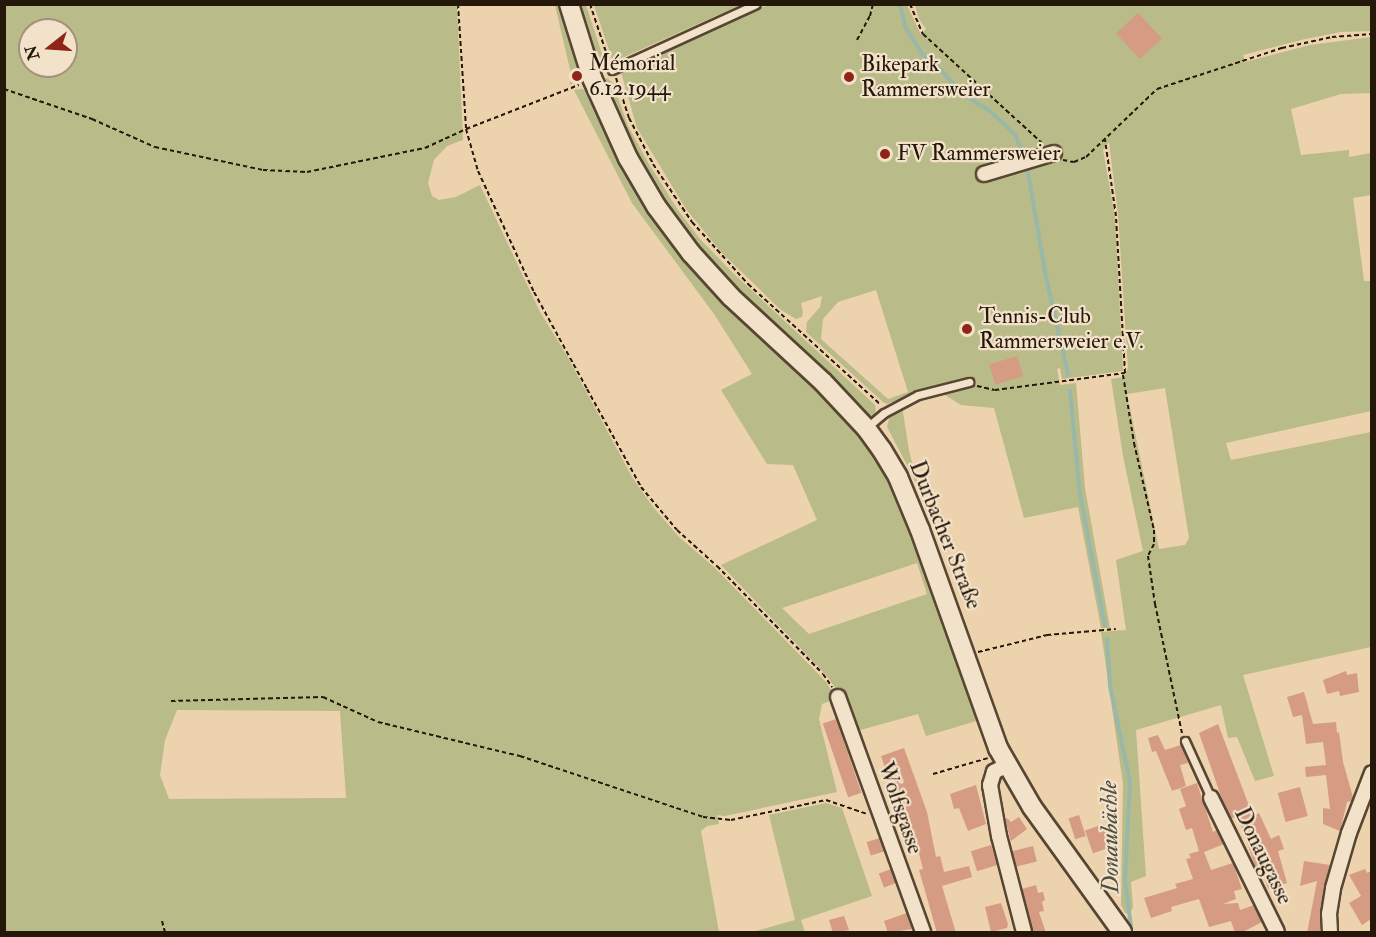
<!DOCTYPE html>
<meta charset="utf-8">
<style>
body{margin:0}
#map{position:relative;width:1376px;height:937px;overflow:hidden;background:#ecd2ad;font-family:"IM FELL Double Pica",serif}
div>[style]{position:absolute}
.green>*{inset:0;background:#b9bb89}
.stream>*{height:4px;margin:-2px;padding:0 2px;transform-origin:2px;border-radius:2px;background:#99b8a8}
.building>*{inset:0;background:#d69b83;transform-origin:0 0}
.path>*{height:2px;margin-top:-1px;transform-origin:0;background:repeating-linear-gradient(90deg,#251709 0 4.5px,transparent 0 7.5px)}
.roads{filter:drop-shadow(2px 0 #574632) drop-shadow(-2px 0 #574632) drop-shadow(0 2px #574632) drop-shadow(0 -2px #574632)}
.lane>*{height:7px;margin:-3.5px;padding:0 3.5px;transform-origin:3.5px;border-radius:3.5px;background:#f3e2ca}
.street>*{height:14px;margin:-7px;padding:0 7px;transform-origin:7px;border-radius:7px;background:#f3e2ca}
.secondary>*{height:18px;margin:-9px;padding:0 9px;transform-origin:9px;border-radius:9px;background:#f3e2ca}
.dots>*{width:16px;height:16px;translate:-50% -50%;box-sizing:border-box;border:3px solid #f3e2ca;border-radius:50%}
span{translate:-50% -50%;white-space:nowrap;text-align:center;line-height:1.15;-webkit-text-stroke:4.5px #f3e2ca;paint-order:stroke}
.poi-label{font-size:22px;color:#251709}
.left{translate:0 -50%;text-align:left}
.street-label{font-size:22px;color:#251709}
.water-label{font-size:24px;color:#4e4f41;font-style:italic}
.frame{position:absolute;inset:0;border:6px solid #251709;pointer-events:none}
.north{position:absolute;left:18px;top:18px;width:60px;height:60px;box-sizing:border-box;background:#f3e2ca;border:2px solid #a1917d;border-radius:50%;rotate:253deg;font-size:16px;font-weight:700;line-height:24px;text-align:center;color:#251709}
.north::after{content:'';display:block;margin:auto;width:21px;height:27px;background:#8f2418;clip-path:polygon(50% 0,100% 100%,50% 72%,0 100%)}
</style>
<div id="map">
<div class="green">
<div style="clip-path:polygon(evenodd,5px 5px,457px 5px,463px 140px,447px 146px,434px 160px,428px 183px,432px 196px,439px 200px,456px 197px,480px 185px,540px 312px,566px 354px,632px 477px,653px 507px,679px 537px,714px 567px,827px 683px,835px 699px,822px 704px,819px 719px,837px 792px,725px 816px,717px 815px,719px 824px,707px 826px,701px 831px,719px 932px,5px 932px,5px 5px,30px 30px,66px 30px,66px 66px,30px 66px,30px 30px,5px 5px,177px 710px,340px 711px,346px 798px,169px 799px,160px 775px,165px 740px,177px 710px)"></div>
<div style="clip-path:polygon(555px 5px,563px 5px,582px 72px,581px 79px,569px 85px,572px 78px)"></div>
<div style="clip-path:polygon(576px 5px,586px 5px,603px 57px,603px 63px,598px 66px,593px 60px)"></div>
<div style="clip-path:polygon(594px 5px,594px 4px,740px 5px,613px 62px)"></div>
<div style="clip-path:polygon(evenodd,768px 5px,907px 5px,921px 35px,926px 29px,919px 19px,915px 5px,1371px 5px,1371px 31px,1341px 32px,1305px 39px,1243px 55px,1245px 62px,1310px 45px,1371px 37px,1371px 93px,1341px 94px,1291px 109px,1301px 155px,1349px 150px,1349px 157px,1371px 153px,1371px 195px,1353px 198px,1364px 281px,1371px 281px,1371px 411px,1226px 443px,1231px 460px,1371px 432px,1371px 647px,1243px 675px,1274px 776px,1255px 781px,1237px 737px,1228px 738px,1221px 705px,1136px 730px,1146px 876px,1131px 882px,1133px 907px,1130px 914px,1125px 913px,1121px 905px,1123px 784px,1101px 632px,1126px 630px,1116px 560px,1143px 551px,1123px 456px,1111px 379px,1124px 377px,1128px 368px,1118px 214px,1109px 142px,1103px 150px,1115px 217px,1123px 371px,1062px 379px,1060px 368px,1057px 369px,1060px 385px,1076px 383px,1085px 488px,1110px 628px,1101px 628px,1078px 507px,1024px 518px,994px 408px,961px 405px,942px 393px,912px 403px,909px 396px,887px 404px,883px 402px,806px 332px,807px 322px,820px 307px,822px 296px,801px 303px,803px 312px,802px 317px,796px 319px,781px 310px,721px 252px,686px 209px,637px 128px,621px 72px,626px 66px,768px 5px,876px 290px,908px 392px,888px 399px,821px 339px,823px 319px,838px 302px,876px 290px,768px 5px,1165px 388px,1189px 538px,1185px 545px,1159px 549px,1127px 394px,1165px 388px)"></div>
<div style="clip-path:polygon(607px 78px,613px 83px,628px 126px,649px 164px,678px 210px,700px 239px,734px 274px,875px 405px,876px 415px,866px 417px,708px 263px,645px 175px,602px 85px)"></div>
<div style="clip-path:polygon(evenodd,582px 89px,589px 92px,645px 200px,860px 429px,886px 469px,910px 519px,983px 719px,926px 736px,918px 714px,857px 731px,842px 697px,826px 675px,721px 565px,817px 520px,793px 465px,767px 464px,721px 390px,752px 374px,714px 314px,632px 203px,574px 90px,582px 89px,917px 563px,927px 594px,809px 634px,782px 608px,917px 563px)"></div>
<div style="clip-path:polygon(902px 406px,909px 451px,919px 488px,887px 427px,890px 415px)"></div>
<div style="clip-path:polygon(826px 803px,842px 808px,872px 896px,801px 920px,805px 932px,752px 932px,795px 920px,769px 815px)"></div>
</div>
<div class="stream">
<div style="left:900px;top:4px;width:23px;rotate:77deg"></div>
<div style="left:905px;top:26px;width:33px;rotate:59deg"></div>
<div style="left:922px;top:54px;width:26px;rotate:40deg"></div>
<div style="left:942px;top:71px;width:29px;rotate:49deg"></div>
<div style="left:961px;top:93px;width:34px;rotate:32deg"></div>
<div style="left:990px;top:111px;width:34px;rotate:43deg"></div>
<div style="left:1015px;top:134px;width:17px;rotate:69deg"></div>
<div style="left:1027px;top:166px;width:113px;rotate:80.3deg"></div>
<div style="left:1046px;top:277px;width:100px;rotate:77.3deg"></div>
<div style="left:1070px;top:391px;width:103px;rotate:84.5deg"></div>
<div style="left:1080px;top:494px;width:134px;rotate:79.3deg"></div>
<div style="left:1107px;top:639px;width:47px;rotate:86.3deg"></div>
<div style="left:1110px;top:686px;width:99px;rotate:78.3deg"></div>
<div style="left:1130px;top:783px;width:97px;rotate:93deg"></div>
<div style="left:1125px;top:880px;width:47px;rotate:82.7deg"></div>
</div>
<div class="building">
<div style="left:1138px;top:13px;width:35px;height:30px;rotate:47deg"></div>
<div style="left:1017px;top:356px;width:21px;height:29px;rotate:73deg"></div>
<div style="clip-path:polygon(1346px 671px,1347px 675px,1357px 673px,1359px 692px,1340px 696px,1339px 691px,1327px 694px,1323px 680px)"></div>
<div style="clip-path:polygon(1304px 692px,1313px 724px,1336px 722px,1337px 733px,1339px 732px,1343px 762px,1353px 797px,1352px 801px,1347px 802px,1340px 831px,1323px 824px,1323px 808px,1330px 809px,1326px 775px,1306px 777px,1305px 767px,1326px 765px,1323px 742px,1306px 744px,1302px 715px,1293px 717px,1287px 697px)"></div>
<div style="left:836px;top:719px;width:78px;height:14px;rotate:71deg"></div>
<div style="clip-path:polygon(1218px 724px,1253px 816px,1259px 813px,1271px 839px,1279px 835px,1284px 849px,1278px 851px,1287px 883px,1268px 889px,1263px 874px,1259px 876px,1257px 872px,1238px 816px,1231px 819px,1223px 802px,1199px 733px)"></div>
<div style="clip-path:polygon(1158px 735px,1165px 750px,1181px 745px,1188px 763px,1180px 765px,1186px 786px,1172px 791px,1156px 751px,1152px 752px,1148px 738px)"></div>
<div style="clip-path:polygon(904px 748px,927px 812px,936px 857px,940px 856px,944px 872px,969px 866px,972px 877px,942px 886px,956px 933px,937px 933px,919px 870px,923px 869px,910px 819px,893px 779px,889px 780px,881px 756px)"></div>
<div style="clip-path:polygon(1197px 783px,1213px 832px,1217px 830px,1224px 844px,1204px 852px,1211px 870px,1233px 863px,1242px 889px,1234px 891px,1236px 899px,1223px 904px,1238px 903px,1240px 910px,1254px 905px,1262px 922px,1241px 933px,1235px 933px,1231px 921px,1209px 927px,1199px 899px,1171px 907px,1172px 911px,1151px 918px,1144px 898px,1177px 888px,1175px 884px,1193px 879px,1186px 859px,1191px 858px,1189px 854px,1199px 851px,1192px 828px,1186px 830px,1179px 809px,1186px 806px,1180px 789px)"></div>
<div style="clip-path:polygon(976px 785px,986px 824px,968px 831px,959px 808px,954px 809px,950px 794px)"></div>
<div style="left:1300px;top:787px;width:30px;height:23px;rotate:75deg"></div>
<div style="left:1079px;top:815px;width:22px;height:11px;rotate:72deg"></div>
<div style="clip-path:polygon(1019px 817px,1027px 829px,1011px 841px,1005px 819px,1007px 818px,1011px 822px)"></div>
<div style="left:1104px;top:824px;width:24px;height:20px;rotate:71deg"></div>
<div style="left:880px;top:838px;width:14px;height:14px;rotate:73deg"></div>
<div style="left:991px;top:845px;width:21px;height:21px;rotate:73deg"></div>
<div style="left:1033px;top:846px;width:16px;height:21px;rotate:76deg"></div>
<div style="clip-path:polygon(1304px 861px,1330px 865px,1320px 913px,1321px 933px,1307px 933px,1317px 881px,1300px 886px)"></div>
<div style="left:891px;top:869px;width:15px;height:13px;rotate:70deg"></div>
<div style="clip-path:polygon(1365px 869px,1367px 873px,1371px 871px,1371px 919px,1362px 925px,1349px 903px,1361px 896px,1349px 875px)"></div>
<div style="clip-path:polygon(1036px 885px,1038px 893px,1043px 892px,1045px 900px,1042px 902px,1044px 911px,1039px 912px,1046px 933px,1033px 933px,1022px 889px)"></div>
<div style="clip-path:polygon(1001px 903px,1008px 924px,1007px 928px,991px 932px,985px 907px)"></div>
<div style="clip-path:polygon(907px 913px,912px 929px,888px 933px,884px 921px)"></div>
<div style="clip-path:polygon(844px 916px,849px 930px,833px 933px,829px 920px)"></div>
</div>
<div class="path">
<div style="left:458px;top:4px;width:125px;rotate:86.3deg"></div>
<div style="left:466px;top:129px;width:44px;rotate:74.1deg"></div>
<div style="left:478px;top:171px;width:133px;rotate:65.2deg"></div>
<div style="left:534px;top:292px;width:111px;rotate:61.3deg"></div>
<div style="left:587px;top:389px;width:112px;rotate:61.1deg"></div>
<div style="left:641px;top:487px;width:56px;rotate:50.1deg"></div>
<div style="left:677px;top:530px;width:54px;rotate:42deg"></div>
<div style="left:717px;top:566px;width:151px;rotate:45.5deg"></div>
<div style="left:823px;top:674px;width:16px;rotate:55deg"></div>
<div style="left:590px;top:4px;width:60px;rotate:71.6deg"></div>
<div style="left:910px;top:4px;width:33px;rotate:67deg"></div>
<div style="left:923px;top:34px;width:161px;rotate:42.5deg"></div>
<div style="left:857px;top:40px;width:27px;rotate:-62deg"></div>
<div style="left:870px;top:16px;width:12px;rotate:-76deg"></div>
<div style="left:616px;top:78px;width:42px;rotate:72deg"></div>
<div style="left:629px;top:118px;width:52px;rotate:62.4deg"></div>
<div style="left:653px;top:164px;width:70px;rotate:56.1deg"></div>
<div style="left:692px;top:222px;width:84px;rotate:47.9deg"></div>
<div style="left:748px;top:284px;width:178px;rotate:42.3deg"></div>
<div style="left:4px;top:89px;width:93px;rotate:18.8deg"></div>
<div style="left:92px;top:119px;width:69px;rotate:24deg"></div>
<div style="left:155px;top:147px;width:110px;rotate:12deg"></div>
<div style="left:263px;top:170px;width:44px;rotate:2.6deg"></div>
<div style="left:307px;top:172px;width:120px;rotate:-11.5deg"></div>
<div style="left:425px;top:148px;width:45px;rotate:-24.9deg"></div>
<div style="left:466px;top:129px;width:121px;rotate:-21.3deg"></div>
<div style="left:1063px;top:160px;width:11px;rotate:10deg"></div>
<div style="left:1074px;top:162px;width:13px;rotate:-23deg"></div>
<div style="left:1086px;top:157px;width:98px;rotate:-43.8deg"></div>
<div style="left:1157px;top:89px;width:132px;rotate:-18.2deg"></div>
<div style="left:1282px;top:48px;width:51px;rotate:-12.4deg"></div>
<div style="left:1332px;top:37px;width:40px;rotate:-4.3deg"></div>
<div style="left:1123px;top:375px;width:69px;rotate:80.8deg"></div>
<div style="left:1134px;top:443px;width:89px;rotate:77.1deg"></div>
<div style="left:1154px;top:530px;width:14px;rotate:90deg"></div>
<div style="left:1154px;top:544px;width:13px;rotate:117deg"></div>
<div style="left:1148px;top:556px;width:49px;rotate:81.7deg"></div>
<div style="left:1155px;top:604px;width:132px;rotate:78.2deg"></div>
<div style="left:977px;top:386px;width:18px;rotate:13deg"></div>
<div style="left:995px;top:390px;width:131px;rotate:-7.5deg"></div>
<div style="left:1125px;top:373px;width:157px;rotate:-93.3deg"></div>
<div style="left:1116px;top:216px;width:77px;rotate:-98.2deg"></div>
<div style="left:978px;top:652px;width:71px;rotate:-13.8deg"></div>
<div style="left:1047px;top:635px;width:69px;rotate:-5deg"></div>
<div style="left:171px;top:701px;width:152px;rotate:-1.5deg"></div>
<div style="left:323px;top:697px;width:60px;rotate:24.4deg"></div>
<div style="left:378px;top:722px;width:146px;rotate:13.5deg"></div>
<div style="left:520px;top:756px;width:193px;rotate:18.4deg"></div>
<div style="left:703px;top:817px;width:28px;rotate:6deg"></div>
<div style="left:731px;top:820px;width:97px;rotate:-11.9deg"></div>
<div style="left:826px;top:800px;width:43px;rotate:18.9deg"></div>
<div style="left:933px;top:774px;width:57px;rotate:-16.2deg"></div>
<div style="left:162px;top:921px;width:11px;rotate:75deg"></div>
</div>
<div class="roads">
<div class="lane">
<div style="left:612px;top:70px;width:158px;rotate:-24.6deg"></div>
<div style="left:866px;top:428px;width:23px;rotate:-40deg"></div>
<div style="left:884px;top:413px;width:38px;rotate:-28deg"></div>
<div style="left:918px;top:395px;width:53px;rotate:-14.3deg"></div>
<div style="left:1185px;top:741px;width:63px;rotate:65.5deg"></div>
</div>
<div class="street">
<div style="left:984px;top:174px;width:73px;rotate:-16.7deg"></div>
<div style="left:838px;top:697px;width:250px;rotate:70.1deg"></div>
<div style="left:1007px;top:765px;width:15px;rotate:152deg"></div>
<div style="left:994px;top:772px;width:14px;rotate:107deg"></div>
<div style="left:990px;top:785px;width:52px;rotate:80deg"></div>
<div style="left:999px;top:836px;width:99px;rotate:75.4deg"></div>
<div style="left:1211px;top:798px;width:149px;rotate:63.8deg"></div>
<div style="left:1330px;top:932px;width:18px;rotate:-93deg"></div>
<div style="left:1329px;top:914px;width:26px;rotate:-81deg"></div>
<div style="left:1333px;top:888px;width:57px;rotate:-73.8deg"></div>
<div style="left:1349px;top:833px;width:64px;rotate:-69deg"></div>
</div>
<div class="secondary">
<div style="left:569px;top:4px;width:77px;rotate:72.7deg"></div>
<div style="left:592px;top:78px;width:88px;rotate:65.8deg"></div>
<div style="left:628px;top:158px;width:56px;rotate:59.7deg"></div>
<div style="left:656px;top:206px;width:59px;rotate:53.3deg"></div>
<div style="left:691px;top:253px;width:59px;rotate:47.7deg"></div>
<div style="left:731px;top:297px;width:125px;rotate:42.7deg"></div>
<div style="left:823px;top:382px;width:63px;rotate:46.9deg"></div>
<div style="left:866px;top:428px;width:27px;rotate:54deg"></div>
<div style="left:882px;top:450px;width:31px;rotate:59deg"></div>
<div style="left:898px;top:477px;width:57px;rotate:67.5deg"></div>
<div style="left:920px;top:530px;width:232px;rotate:70.3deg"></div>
<div style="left:998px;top:748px;width:68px;rotate:60deg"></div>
<div style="left:1032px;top:807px;width:154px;rotate:54.2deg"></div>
</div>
</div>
<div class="dots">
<div style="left:577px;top:76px;background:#8f2418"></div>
<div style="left:849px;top:77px;background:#8f2418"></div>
<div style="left:885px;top:154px;background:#8f2418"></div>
<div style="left:967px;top:329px;background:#8f2418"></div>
</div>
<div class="poi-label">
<span class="left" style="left:589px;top:76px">Mémorial<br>6.12.1944</span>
<span class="left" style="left:861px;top:77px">Bikepark<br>Rammersweier</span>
<span class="left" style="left:897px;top:154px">FV Rammersweier</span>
<span class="left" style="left:979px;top:329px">Tennis-Club<br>Rammersweier e.V.</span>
</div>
<div class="street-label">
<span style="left:945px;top:535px;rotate:68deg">Durbacher Straße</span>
<span style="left:900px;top:808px;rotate:71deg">Wolfsgasse</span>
<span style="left:1263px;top:856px;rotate:64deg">Donaugasse</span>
</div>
<div class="water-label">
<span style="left:1110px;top:837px;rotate:-91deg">Donaubächle</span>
</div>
<div class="frame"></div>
<div class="north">N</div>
</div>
